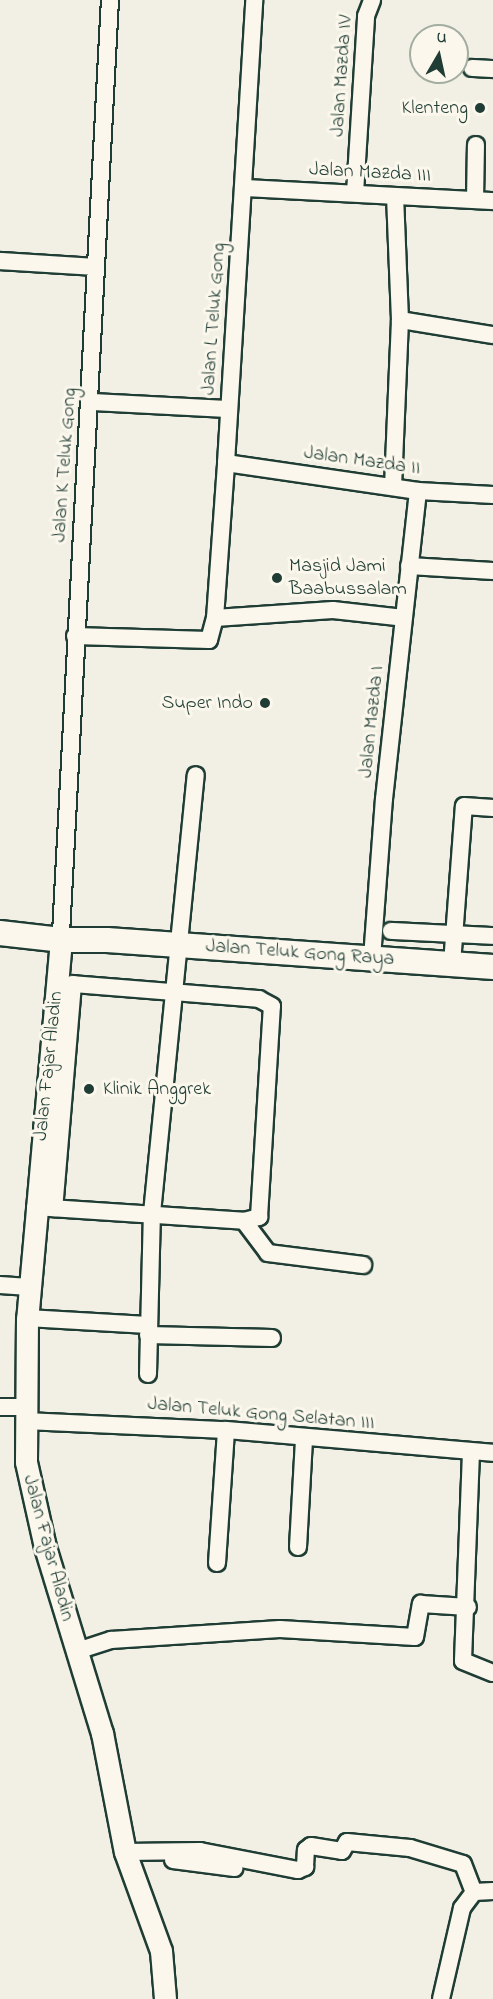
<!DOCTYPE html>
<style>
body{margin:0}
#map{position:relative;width:493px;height:1999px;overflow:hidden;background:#f2f0e5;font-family:"Indie Flower",sans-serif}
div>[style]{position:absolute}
.roads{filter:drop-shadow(2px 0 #1f3d34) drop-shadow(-2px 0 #1f3d34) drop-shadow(0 2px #1f3d34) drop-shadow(0 -2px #1f3d34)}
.minor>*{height:16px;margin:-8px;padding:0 8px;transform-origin:8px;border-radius:8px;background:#fbf7ec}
.tertiary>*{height:21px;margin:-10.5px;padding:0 10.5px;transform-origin:10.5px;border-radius:10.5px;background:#fbf7ec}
.secondary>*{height:24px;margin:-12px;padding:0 12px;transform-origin:12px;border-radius:12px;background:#fbf7ec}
.dots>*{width:16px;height:16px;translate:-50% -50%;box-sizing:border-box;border:3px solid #fbf7ec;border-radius:50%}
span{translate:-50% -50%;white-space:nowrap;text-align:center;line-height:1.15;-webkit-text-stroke:6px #fbf7ec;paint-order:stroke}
.street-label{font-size:20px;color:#1f3d34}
.poi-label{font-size:20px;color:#1f3d34}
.right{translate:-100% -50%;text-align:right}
.left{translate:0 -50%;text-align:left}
.north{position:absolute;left:409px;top:24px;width:60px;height:60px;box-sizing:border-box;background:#fbf7ec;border:2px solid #a3ada2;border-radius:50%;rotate:9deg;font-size:16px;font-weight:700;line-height:24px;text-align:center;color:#1f3d34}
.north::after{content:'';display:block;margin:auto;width:21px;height:27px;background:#1f3d34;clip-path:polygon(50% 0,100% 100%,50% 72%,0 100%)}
</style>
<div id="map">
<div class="roads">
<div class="minor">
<div style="left:472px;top:68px;width:21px;rotate:3deg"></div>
<div style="left:244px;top:188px;width:249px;rotate:3deg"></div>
<div style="left:355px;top:193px;width:177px;rotate:-86.4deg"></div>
<div style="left:366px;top:16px;width:17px;rotate:-69deg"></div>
<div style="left:475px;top:200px;width:55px;rotate:-89deg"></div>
<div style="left:0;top:261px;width:96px;rotate:3.6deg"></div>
<div style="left:400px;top:320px;width:94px;rotate:9.2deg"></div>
<div style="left:91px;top:402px;width:138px;rotate:2.9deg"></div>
<div style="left:226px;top:463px;width:194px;rotate:8.3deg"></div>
<div style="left:418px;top:491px;width:75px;rotate:3.1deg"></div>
<div style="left:393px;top:487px;width:167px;rotate:-87.6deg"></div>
<div style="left:400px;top:320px;width:124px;rotate:-92.3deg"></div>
<div style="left:409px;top:566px;width:84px;rotate:3.4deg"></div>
<div style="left:215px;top:618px;width:118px;rotate:-3.9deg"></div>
<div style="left:333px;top:610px;width:71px;rotate:6.4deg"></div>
<div style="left:75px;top:636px;width:134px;rotate:1.7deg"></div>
<div style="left:209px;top:640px;width:23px;rotate:-75deg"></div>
<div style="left:215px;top:618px;width:155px;rotate:-85.9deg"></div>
<div style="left:226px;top:463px;width:464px;rotate:-86.5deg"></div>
<div style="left:391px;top:931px;width:102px;rotate:2.8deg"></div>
<div style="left:61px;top:934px;width:935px;rotate:-87deg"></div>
<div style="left:372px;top:958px;width:159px;rotate:-85.7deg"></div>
<div style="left:384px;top:799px;width:310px;rotate:-83.7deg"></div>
<div style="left:452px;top:964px;width:158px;rotate:-85.7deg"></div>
<div style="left:464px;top:806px;width:29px;rotate:4deg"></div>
<div style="left:35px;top:1207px;width:209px;rotate:3.8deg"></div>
<div style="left:244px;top:1221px;width:16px;rotate:-15deg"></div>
<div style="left:259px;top:1217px;width:211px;rotate:-86.5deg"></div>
<div style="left:272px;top:1006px;width:15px;rotate:-152deg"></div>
<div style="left:259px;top:999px;width:187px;rotate:-175.4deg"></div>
<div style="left:73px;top:984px;width:225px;rotate:94.8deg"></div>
<div style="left:244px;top:1221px;width:40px;rotate:53deg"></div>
<div style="left:268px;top:1253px;width:96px;rotate:7.2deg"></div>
<div style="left:0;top:1285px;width:29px;rotate:4deg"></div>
<div style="left:27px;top:1318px;width:121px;rotate:3.3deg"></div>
<div style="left:148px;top:1335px;width:124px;rotate:1.4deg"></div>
<div style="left:148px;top:1374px;width:161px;rotate:-88.6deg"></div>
<div style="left:152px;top:1213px;width:440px;rotate:-84.3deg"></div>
<div style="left:0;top:1407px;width:25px"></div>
<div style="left:25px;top:1421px;width:201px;rotate:2.6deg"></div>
<div style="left:226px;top:1430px;width:268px;rotate:4.9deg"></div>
<div style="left:471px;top:1452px;width:209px;rotate:92.2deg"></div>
<div style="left:463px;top:1661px;width:32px;rotate:22deg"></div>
<div style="left:298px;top:1547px;width:108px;rotate:-86.8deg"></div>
<div style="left:217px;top:1563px;width:133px;rotate:-86.1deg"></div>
<div style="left:77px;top:1651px;width:36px;rotate:-18deg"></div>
<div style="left:111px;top:1640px;width:169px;rotate:-3.7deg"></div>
<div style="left:280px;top:1629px;width:135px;rotate:3.4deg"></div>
<div style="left:415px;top:1637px;width:34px;rotate:-80deg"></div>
<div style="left:421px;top:1604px;width:47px;rotate:3.7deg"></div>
<div style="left:125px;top:1852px;width:75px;rotate:-0.8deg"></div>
<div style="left:200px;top:1851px;width:100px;rotate:11deg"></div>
<div style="left:298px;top:1870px;width:8px;rotate:-23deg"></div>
<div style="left:305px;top:1867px;width:17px;rotate:-87deg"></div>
<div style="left:306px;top:1850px;width:6px;rotate:-39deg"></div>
<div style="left:311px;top:1846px;width:31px;rotate:9deg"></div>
<div style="left:342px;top:1851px;width:10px;rotate:-61deg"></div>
<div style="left:347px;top:1842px;width:63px;rotate:5.4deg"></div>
<div style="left:410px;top:1848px;width:55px;rotate:16.8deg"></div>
<div style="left:463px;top:1864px;width:30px;rotate:69deg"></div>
<div style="left:173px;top:1860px;width:62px;rotate:7.5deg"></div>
<div style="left:441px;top:1999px;width:93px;rotate:-77deg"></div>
<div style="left:462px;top:1908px;width:20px;rotate:-53deg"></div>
<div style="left:474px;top:1892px;width:19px;rotate:-3deg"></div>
</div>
<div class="tertiary">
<div style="left:61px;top:940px;width:380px;rotate:95.1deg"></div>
<div style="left:27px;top:1318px;width:144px;rotate:90.4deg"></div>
<div style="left:26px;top:1462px;width:87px;rotate:77.4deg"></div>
<div style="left:45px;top:1547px;width:195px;rotate:73deg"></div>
<div style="left:102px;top:1733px;width:121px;rotate:79.1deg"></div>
<div style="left:125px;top:1852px;width:105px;rotate:70deg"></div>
<div style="left:161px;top:1951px;width:48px;rotate:85.2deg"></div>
</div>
<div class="secondary">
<div style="left:0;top:933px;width:61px;rotate:6.5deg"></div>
<div style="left:61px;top:940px;width:46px"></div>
<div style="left:107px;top:940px;width:387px;rotate:4deg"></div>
</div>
</div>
<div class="dots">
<div style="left:480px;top:108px;background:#1f3d34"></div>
<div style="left:277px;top:578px;background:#1f3d34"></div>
<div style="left:265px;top:703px;background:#1f3d34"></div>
<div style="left:89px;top:1089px;background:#1f3d34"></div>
</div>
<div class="street-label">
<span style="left:342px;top:76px;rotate:-86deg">Jalan Mazda IV</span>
<span style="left:370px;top:173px;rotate:3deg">Jalan Mazda III</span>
<span style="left:214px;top:319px;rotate:-86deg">Jalan L Teluk Gong</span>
<span style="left:362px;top:461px;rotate:8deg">Jalan Mazda II</span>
<span style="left:65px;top:465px;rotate:-86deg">Jalan K Teluk Gong</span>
<span style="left:372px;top:722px;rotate:-84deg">Jalan Mazda I</span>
<span style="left:300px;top:953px;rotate:4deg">Jalan Teluk Gong Raya</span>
<span style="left:49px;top:1066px;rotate:-84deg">Jalan Fajar Aladin</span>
<span style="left:261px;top:1414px;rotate:5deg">Jalan Teluk Gong Selatan III</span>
<span style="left:48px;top:1548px;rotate:75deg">Jalan Fajar Aladin</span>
</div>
<div class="poi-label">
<span class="right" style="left:468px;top:108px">Klenteng</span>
<span class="left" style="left:289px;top:578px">Masjid Jami<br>Baabussalam</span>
<span class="right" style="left:253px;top:703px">Super Indo</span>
<span class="left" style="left:103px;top:1089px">Klinik Anggrek</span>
</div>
<div class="north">U</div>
</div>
